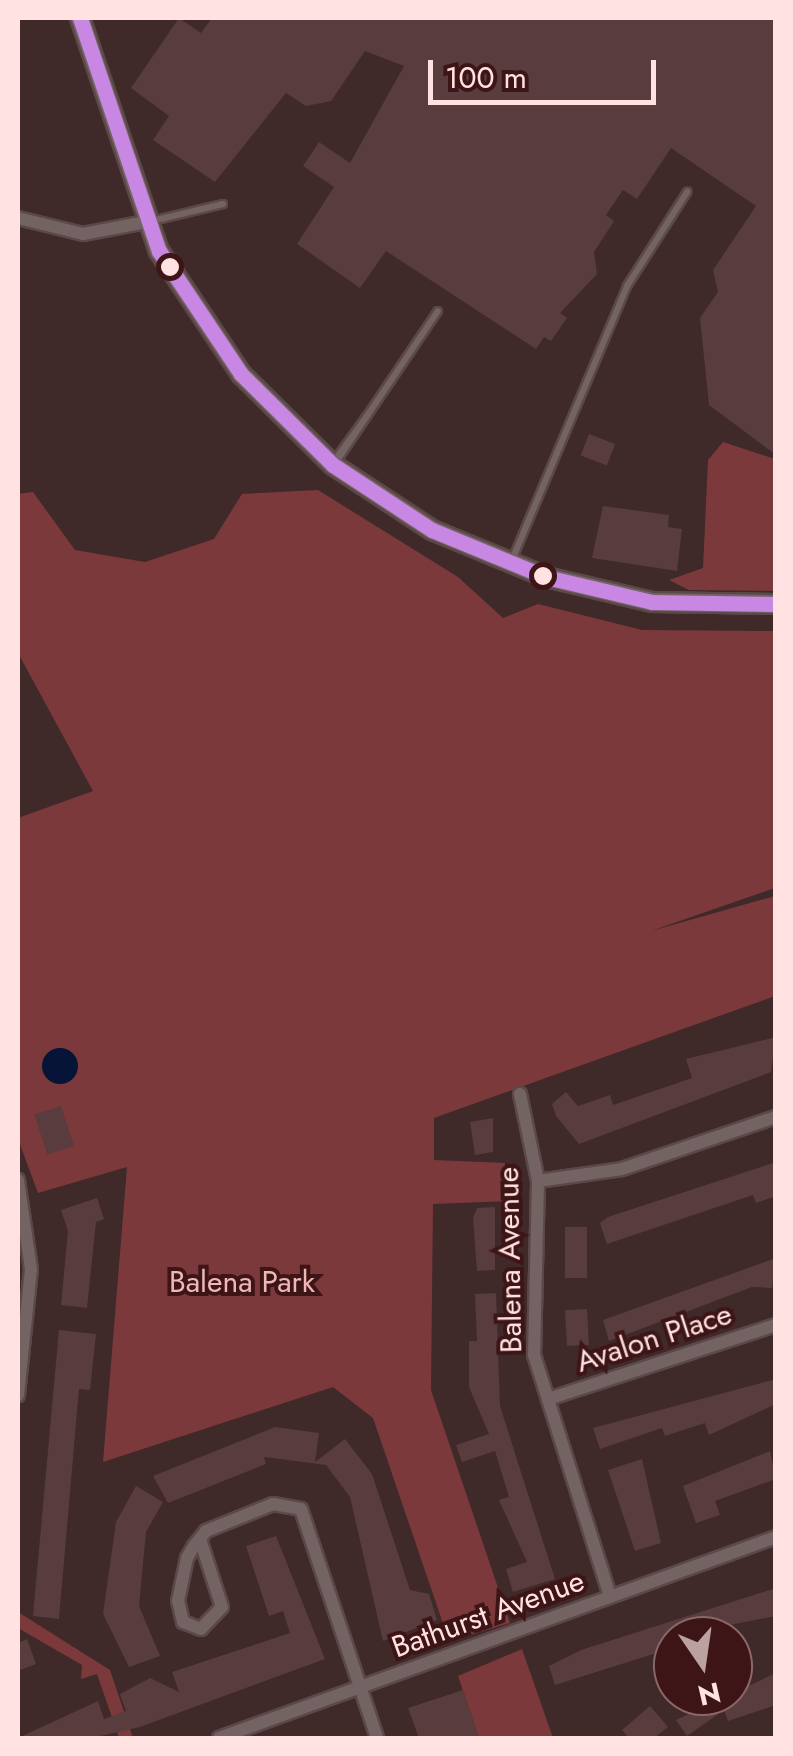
<!DOCTYPE html>
<style>
body{margin:0}
#map{position:relative;width:793px;height:1756px;overflow:hidden;background:#3f2929;font-family:Jost,sans-serif}
div>[style]{position:absolute}
.green>*{inset:0;background:#7b393c}
.water>*{inset:0;background:#061437}
.round{border-radius:50%}
.building>*{inset:0;background:#593c3e;transform-origin:0 0}
.roads{filter:drop-shadow(2px 0 #5c4848) drop-shadow(-2px 0 #5c4848) drop-shadow(0 2px #5c4848) drop-shadow(0 -2px #5c4848)}
.lane>*{height:6px;margin:-3px;padding:0 3px;transform-origin:3px;border-radius:3px;background:#746363}
.street>*{height:12px;margin:-6px;padding:0 6px;transform-origin:6px;border-radius:6px;background:#746363}
.secondary>*{height:18px;margin:-9px;padding:0 9px;transform-origin:9px;border-radius:9px;background:#746363}
.bus-1>*{height:15px;margin:-7.5px;padding:0 7.5px;transform-origin:7.5px;border-radius:7.5px;background:#c787e3}
.dots>*{width:28px;height:28px;translate:-50% -50%;box-sizing:border-box;border:5px solid #3e1517;border-radius:50%}
span{translate:-50% -50%;white-space:nowrap;text-align:center;line-height:1.15;-webkit-text-stroke:8px #3e1517;paint-order:stroke}
.street-label{font-size:30px;color:#ffe2e1}
.park-label{font-size:30px;color:#efb8b7}
.frame{position:absolute;inset:0;border:20px solid #ffe2e1;pointer-events:none}
.north{position:absolute;left:653px;top:1616px;width:100px;height:100px;box-sizing:border-box;background:#3e1517;border:2px solid #8b6768;border-radius:50%;rotate:167deg;font-size:28px;font-weight:700;line-height:40px;text-align:center;color:#ffe2e1}
.north::after{content:'';display:block;margin:auto;width:35px;height:45px;background:#bca1a1;clip-path:polygon(50% 0,100% 100%,50% 72%,0 100%)}
.scale{position:absolute;left:428px;top:60px;width:228px;height:45px;box-sizing:border-box;border:5px solid #ffe2e1;border-top:0;padding-left:12px;font-size:30px;line-height:35px;white-space:nowrap;color:#ffe2e1;-webkit-text-stroke:8px #3e1517;paint-order:stroke}
</style>
<div id="map">
<div class="green">
<div style="clip-path:polygon(723px 442px,775px 459px,775px 591px,689px 590px,669px 580px,703px 568px,708px 460px)"></div>
<div style="clip-path:polygon(318px 490px,458px 577px,503px 618px,538px 604px,642px 630px,775px 631px,775px 888px,651px 931px,775px 896px,775px 996px,434px 1118px,434px 1160px,505px 1163px,511px 1201px,433px 1204px,431px 1390px,510px 1623px,449px 1641px,373px 1418px,333px 1387px,103px 1462px,127px 1167px,38px 1193px,18px 1139px,18px 818px,93px 791px,18px 653px,18px 494px,33px 492px,75px 550px,145px 562px,214px 539px,242px 494px)"></div>
<div style="clip-path:polygon(18px 1612px,110px 1670px,133px 1738px,119px 1738px,97px 1674px,81px 1679px,82px 1665px,18px 1628px)"></div>
<div style="clip-path:polygon(522px 1649px,553px 1738px,479px 1738px,458px 1676px)"></div>
</div>
<div class="water">
<div class="round" style="left:42px;top:1048px;width:36px;height:36px"></div>
</div>
<div class="building">
<div style="clip-path:polygon(179px 18px,201px 33px,212px 18px,776px 18px,776px 455px,709px 405px,700px 318px,718px 292px,713px 270px,756px 206px,671px 148px,637px 199px,623px 190px,606px 215px,614px 221px,594px 252px,597px 274px,560px 313px,567px 318px,551px 341px,544px 337px,536px 349px,386px 251px,360px 288px,297px 244px,334px 187px,303px 166px,319px 142px,350px 163px,404px 66px,365px 51px,331px 101px,306px 106px,286px 93px,215px 182px,153px 140px,169px 116px,131px 88px)"></div>
<div style="left:589px;top:434px;width:28px;height:23px;rotate:21deg"></div>
<div style="clip-path:polygon(603px 506px,669px 515px,668px 527px,682px 529px,677px 571px,592px 558px)"></div>
<div style="clip-path:polygon(776px 1037px,771px 1072px,579px 1144px,556px 1116px,552px 1104px,566px 1092px,578px 1106px,610px 1095px,613px 1105px,692px 1078px,686px 1059px)"></div>
<div style="left:61px;top:1106px;width:42px;height:28px;rotate:72deg"></div>
<div style="clip-path:polygon(493px 1118px,493px 1152px,475px 1155px,470px 1122px)"></div>
<div style="clip-path:polygon(776px 1162px,776px 1196px,756px 1203px,753px 1195px,607px 1244px,600px 1223px,608px 1217px)"></div>
<div style="clip-path:polygon(97px 1198px,104px 1219px,96px 1222px,87px 1308px,61px 1305px,68px 1231px,61px 1210px)"></div>
<div style="clip-path:polygon(495px 1207px,495px 1270px,477px 1271px,473px 1218px,477px 1208px)"></div>
<div style="left:565px;top:1227px;width:22px;height:51px"></div>
<div style="clip-path:polygon(776px 1258px,772px 1288px,752px 1287px,609px 1341px,603px 1320px)"></div>
<div style="clip-path:polygon(496px 1293px,500px 1406px,555px 1579px,513px 1592px,506px 1569px,527px 1562px,499px 1500px,509px 1497px,495px 1451px,462px 1462px,456px 1445px,489px 1434px,469px 1387px,469px 1341px,477px 1341px,475px 1294px)"></div>
<div style="left:587px;top:1309px;width:36px;height:22px;rotate:87deg"></div>
<div style="clip-path:polygon(59px 1330px,96px 1334px,90px 1390px,79px 1389px,59px 1619px,33px 1616px)"></div>
<div style="clip-path:polygon(776px 1379px,776px 1404px,709px 1435px,705px 1423px,665px 1436px,662px 1428px,600px 1449px,593px 1428px)"></div>
<div style="clip-path:polygon(275px 1427px,319px 1433px,315px 1462px,345px 1439px,372px 1474px,410px 1590px,429px 1594px,437px 1620px,383px 1641px,350px 1497px,326px 1465px,264px 1457px,266px 1464px,168px 1503px,153px 1476px)"></div>
<div style="clip-path:polygon(770px 1451px,776px 1479px,715px 1501px,720px 1515px,696px 1523px,683px 1486px)"></div>
<div style="clip-path:polygon(642px 1459px,661px 1543px,635px 1551px,608px 1470px)"></div>
<div style="clip-path:polygon(136px 1486px,163px 1502px,146px 1532px,139px 1606px,160px 1656px,129px 1667px,103px 1614px,116px 1522px)"></div>
<div style="clip-path:polygon(276px 1536px,325px 1659px,140px 1727px,92px 1738px,18px 1738px,98px 1701px,104px 1719px,126px 1711px,120px 1694px,150px 1678px,179px 1692px,172px 1672px,290px 1633px,283px 1611px,269px 1616px,246px 1546px)"></div>
<div style="clip-path:polygon(776px 1588px,776px 1616px,673px 1636px,673px 1675px,663px 1651px,555px 1685px,549px 1666px,581px 1650px)"></div>
<div style="clip-path:polygon(27px 1639px,36px 1664px,18px 1671px,18px 1643px)"></div>
<div style="clip-path:polygon(776px 1673px,776px 1705px,728px 1721px,724px 1710px,687px 1736px,676px 1720px)"></div>
<div style="clip-path:polygon(463px 1690px,479px 1738px,419px 1738px,408px 1708px)"></div>
<div style="clip-path:polygon(650px 1706px,668px 1727px,654px 1738px,629px 1738px,622px 1730px)"></div>
</div>
<div class="roads">
<div class="lane">
<div style="left:152px;top:221px;width:73px;rotate:-13.5deg"></div>
<div style="left:337px;top:457px;width:51px;rotate:-53.8deg"></div>
<div style="left:336px;top:462px;width:182px;rotate:-56deg"></div>
<div style="left:512px;top:560px;width:297px;rotate:-67.2deg"></div>
<div style="left:627px;top:286px;width:112px;rotate:-57.4deg"></div>
</div>
<div class="street">
<div style="left:18px;top:218px;width:67px;rotate:13.8deg"></div>
<div style="left:83px;top:234px;width:64px;rotate:-10.8deg"></div>
<div style="left:520px;top:1094px;width:89px;rotate:78.3deg"></div>
<div style="left:538px;top:1181px;width:174px;rotate:91.3deg"></div>
<div style="left:534px;top:1355px;width:253px;rotate:72.5deg"></div>
<div style="left:18px;top:1180px;width:90px;rotate:81.7deg"></div>
<div style="left:31px;top:1269px;width:127px;rotate:95.9deg"></div>
<div style="left:538px;top:1181px;width:85px;rotate:-8.1deg"></div>
<div style="left:622px;top:1169px;width:163px;rotate:-18.7deg"></div>
<div style="left:548px;top:1399px;width:240px;rotate:-18deg"></div>
<div style="left:200px;top:1539px;width:71px;rotate:72.1deg"></div>
<div style="left:222px;top:1607px;width:30px;rotate:134deg"></div>
<div style="left:201px;top:1629px;width:19px;rotate:-159deg"></div>
<div style="left:183px;top:1622px;width:22px;rotate:-103deg"></div>
<div style="left:178px;top:1601px;width:44px;rotate:-78.2deg"></div>
<div style="left:187px;top:1558px;width:14px;rotate:-60deg"></div>
<div style="left:194px;top:1546px;width:19px;rotate:-51deg"></div>
<div style="left:206px;top:1531px;width:72px;rotate:-21.9deg"></div>
<div style="left:273px;top:1504px;width:28px;rotate:10deg"></div>
<div style="left:301px;top:1509px;width:241px;rotate:71.6deg"></div>
<div style="left:219px;top:1738px;width:592px;rotate:-19.84deg"></div>
</div>
<div class="secondary">
<div style="left:80px;top:18px;width:246px;rotate:71.3deg"></div>
<div style="left:159px;top:251px;width:148px;rotate:56.3deg"></div>
<div style="left:241px;top:374px;width:129px;rotate:44.7deg"></div>
<div style="left:333px;top:465px;width:118px;rotate:33.3deg"></div>
<div style="left:432px;top:530px;width:123px;rotate:22.4deg"></div>
<div style="left:546px;top:577px;width:109px;rotate:13.3deg"></div>
<div style="left:652px;top:602px;width:124px;rotate:0.9deg"></div>
</div>
</div>
<div class="bus-1">
<div style="left:80px;top:18px;width:246px;rotate:71.3deg"></div>
<div style="left:159px;top:251px;width:148px;rotate:56.3deg"></div>
<div style="left:241px;top:374px;width:129px;rotate:44.7deg"></div>
<div style="left:333px;top:465px;width:118px;rotate:33.3deg"></div>
<div style="left:432px;top:530px;width:123px;rotate:22.4deg"></div>
<div style="left:546px;top:577px;width:109px;rotate:13.3deg"></div>
<div style="left:652px;top:602px;width:124px;rotate:0.9deg"></div>
</div>
<div class="dots">
<div style="left:170px;top:267px;background:#ffe2e1"></div>
<div style="left:543px;top:576px;background:#ffe2e1"></div>
</div>
<div class="street-label">
<span style="left:510px;top:1260px;rotate:-91deg">Balena Avenue</span>
<span style="left:654px;top:1338px;rotate:-18deg">Avalon Place</span>
<span style="left:488px;top:1614px;rotate:-20deg">Bathurst Avenue</span>
</div>
<div class="park-label">
<span style="left:242px;top:1282px">Balena Park</span>
</div>
<div class="frame"></div>
<div class="north">N</div>
<div class="scale">100 m</div>
</div>
